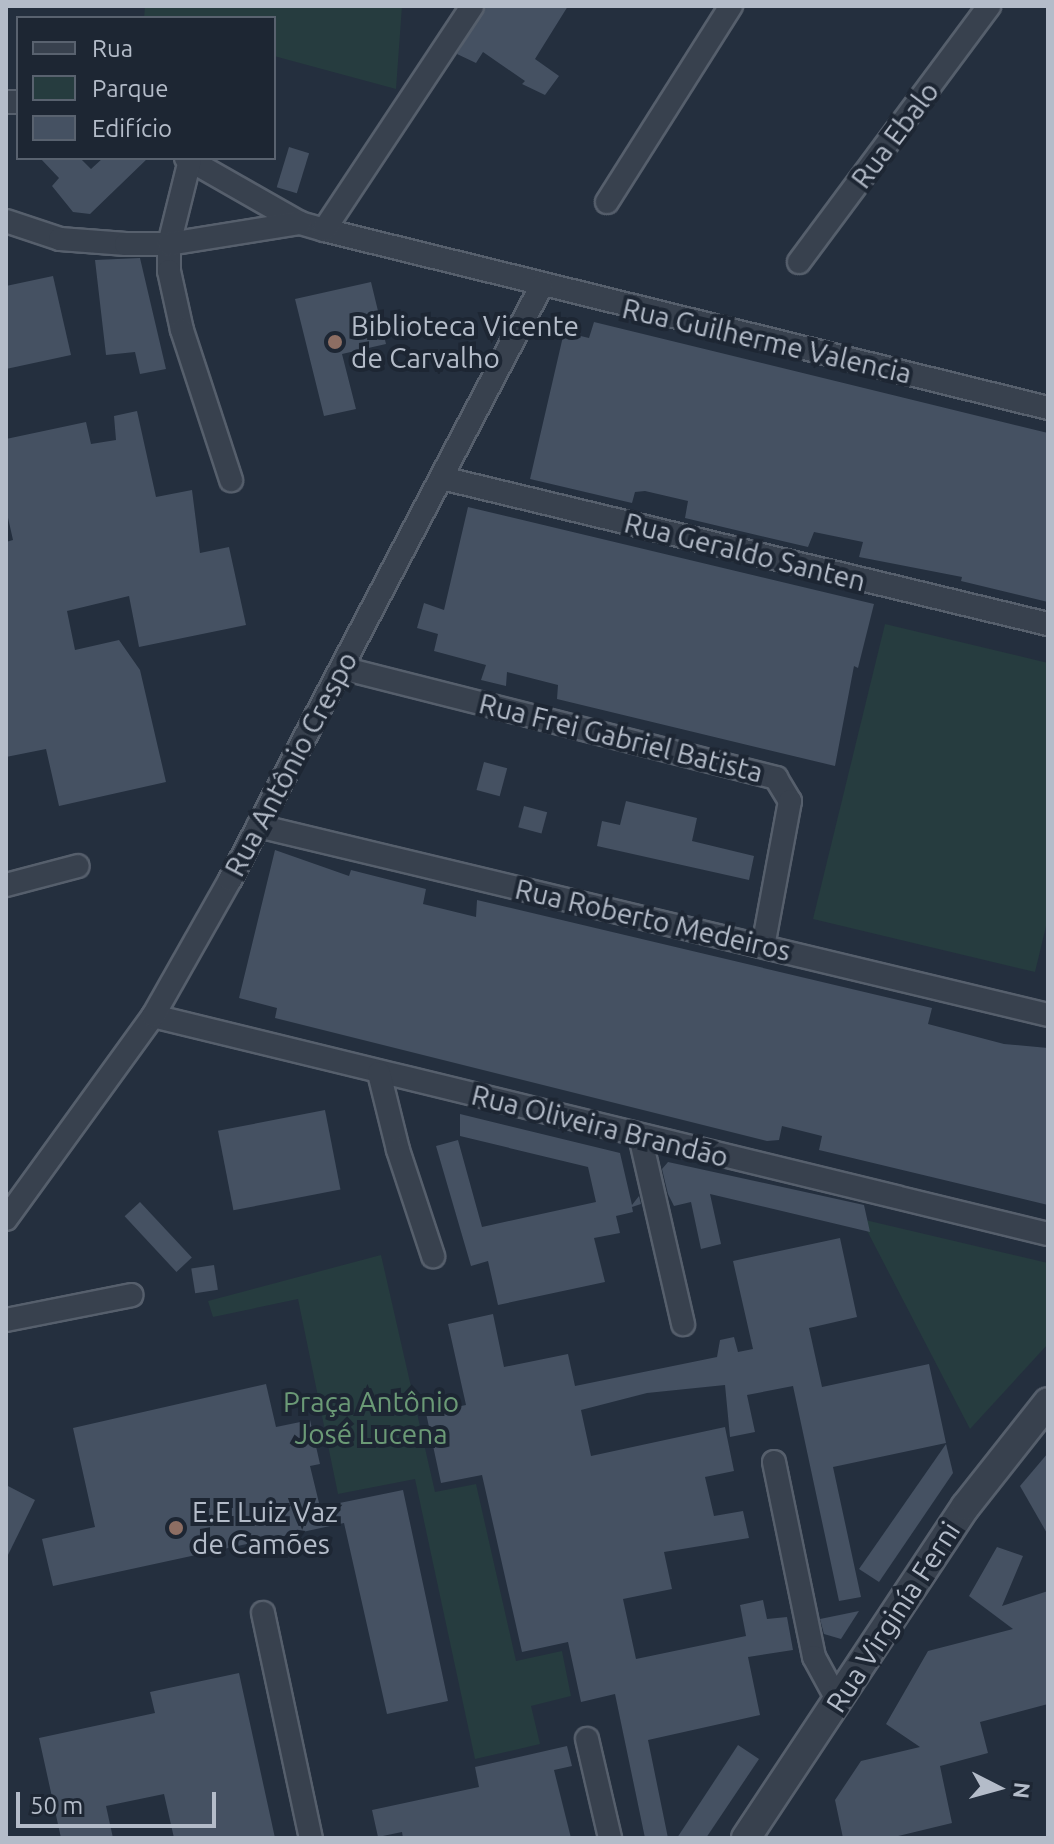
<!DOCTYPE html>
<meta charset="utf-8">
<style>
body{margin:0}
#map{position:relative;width:1054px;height:1844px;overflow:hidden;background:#242f3e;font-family:Ubuntu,sans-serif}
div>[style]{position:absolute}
.green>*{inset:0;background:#263c3f}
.building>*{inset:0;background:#455162;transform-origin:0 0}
.roads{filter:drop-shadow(2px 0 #565f6c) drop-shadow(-2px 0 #565f6c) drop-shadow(0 2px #565f6c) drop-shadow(0 -2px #565f6c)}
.minor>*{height:22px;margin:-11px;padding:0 11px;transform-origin:11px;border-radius:11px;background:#38414e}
.tertiary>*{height:28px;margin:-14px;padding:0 14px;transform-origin:14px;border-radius:14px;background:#38414e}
.dots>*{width:22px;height:22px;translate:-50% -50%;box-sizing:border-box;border:4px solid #1d2633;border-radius:50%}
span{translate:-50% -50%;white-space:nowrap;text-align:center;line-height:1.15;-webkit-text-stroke:8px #1d2633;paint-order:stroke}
.street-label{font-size:28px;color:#b4bcc9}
.poi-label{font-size:28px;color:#b4bcc9}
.left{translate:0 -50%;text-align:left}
.park-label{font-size:28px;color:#6b9a76}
.frame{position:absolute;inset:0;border:8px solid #b4bcc9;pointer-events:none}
.legend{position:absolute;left:16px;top:16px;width:260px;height:144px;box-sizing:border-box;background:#1d2633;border:2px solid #59626f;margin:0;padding:10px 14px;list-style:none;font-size:24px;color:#b4bcc9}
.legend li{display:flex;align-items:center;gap:16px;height:40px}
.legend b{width:40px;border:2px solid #59626f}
.north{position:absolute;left:958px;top:1748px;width:80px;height:80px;-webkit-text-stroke:6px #1d2633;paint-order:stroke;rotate:96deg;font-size:22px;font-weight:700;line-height:32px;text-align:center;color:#b4bcc9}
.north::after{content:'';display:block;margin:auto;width:28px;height:36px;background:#b4bcc9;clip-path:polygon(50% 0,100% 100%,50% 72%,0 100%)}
.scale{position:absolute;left:16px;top:1792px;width:200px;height:36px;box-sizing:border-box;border:4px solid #b4bcc9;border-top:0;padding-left:10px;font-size:24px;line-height:28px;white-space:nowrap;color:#b4bcc9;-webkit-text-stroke:6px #1d2633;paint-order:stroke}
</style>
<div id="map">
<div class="green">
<div style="clip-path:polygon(145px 6px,402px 6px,396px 89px,274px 56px,274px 18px,144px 18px)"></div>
<div style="clip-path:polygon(885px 624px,1048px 663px,1048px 918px,1035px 972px,813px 919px)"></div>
<div style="clip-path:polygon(861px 1219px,1048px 1263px,1048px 1344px,970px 1429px)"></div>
<div style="clip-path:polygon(381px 1255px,435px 1492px,476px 1484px,516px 1661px,562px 1651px,571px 1696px,531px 1706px,540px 1744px,475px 1759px,415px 1479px,338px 1494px,298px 1299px,213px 1317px,208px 1301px)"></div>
</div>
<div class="building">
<div style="clip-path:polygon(486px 6px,568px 6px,535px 59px,559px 76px,545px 95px,522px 84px,525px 81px,483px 52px,476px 63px,457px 54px)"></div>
<div style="left:289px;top:147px;width:21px;height:42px;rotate:17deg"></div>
<div style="clip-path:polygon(40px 158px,80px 158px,91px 169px,103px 158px,148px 158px,90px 214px,73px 212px,52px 186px,59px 178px)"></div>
<div style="clip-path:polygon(140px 258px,166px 369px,140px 374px,135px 352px,106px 355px,95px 260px)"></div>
<div style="clip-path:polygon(53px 276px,71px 355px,6px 369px,6px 286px)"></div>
<div style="clip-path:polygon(371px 282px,386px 344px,342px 354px,356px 409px,324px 416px,295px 299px)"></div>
<div style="clip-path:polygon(594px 322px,1048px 433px,1048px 602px,961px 581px,962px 577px,859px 557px,863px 542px,814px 532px,808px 547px,685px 518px,688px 501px,645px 491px,635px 492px,632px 503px,530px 479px,564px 332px,589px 338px)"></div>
<div style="clip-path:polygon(137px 411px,156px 497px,192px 490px,200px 553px,229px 547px,246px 625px,139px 647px,129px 596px,67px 611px,75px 650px,119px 640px,140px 670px,166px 782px,59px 806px,46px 749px,6px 757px,6px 542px,13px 540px,6px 509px,6px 439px,86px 422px,91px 444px,116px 440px,114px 416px)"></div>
<div style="clip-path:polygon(468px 507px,874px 604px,858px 668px,854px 666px,835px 766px,557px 699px,558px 685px,507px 672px,506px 686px,481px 680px,486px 665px,434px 651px,438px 634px,417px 628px,424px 603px,444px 610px)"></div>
<div style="left:484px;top:762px;width:24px;height:29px;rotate:15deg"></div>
<div style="clip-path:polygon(626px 801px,697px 818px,692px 841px,754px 856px,749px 880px,597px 846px,602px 821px,620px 825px)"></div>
<div style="left:524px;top:806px;width:24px;height:22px;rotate:15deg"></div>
<div style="clip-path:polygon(275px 850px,349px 876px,351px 870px,426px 889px,423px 904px,476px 917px,477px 900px,932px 1008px,928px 1024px,1004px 1044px,1048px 1048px,1048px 1205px,819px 1150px,822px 1136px,782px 1126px,779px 1140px,767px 1141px,275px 1018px,277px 1008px,239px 998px)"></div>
<div style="left:325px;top:1110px;width:81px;height:109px;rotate:79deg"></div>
<div style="clip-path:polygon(460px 1114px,620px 1153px,632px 1205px,639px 1196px,641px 1204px,632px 1207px,633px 1212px,616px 1216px,620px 1233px,594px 1238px,605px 1282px,498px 1305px,488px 1261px,471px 1266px,436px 1146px,458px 1140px,482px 1227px,596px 1202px,588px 1167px,460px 1136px)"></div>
<div style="clip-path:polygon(668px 1162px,864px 1205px,870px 1232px,710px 1194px,721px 1244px,701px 1249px,691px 1202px,674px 1206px,668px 1194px,662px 1169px)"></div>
<div style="left:140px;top:1202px;width:76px;height:21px;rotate:47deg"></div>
<div style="clip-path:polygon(840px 1238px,857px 1317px,809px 1328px,822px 1387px,929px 1364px,946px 1443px,833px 1467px,861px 1597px,839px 1601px,793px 1386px,747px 1395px,755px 1432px,730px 1437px,725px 1385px,647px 1393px,581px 1410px,591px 1456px,725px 1427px,734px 1471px,705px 1477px,714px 1516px,743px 1511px,749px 1538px,664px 1552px,672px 1589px,623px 1599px,636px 1659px,746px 1636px,740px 1605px,763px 1600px,767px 1619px,787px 1617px,793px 1650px,748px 1657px,760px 1715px,648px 1740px,668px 1838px,645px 1838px,615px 1694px,581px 1702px,568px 1642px,522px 1652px,482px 1475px,441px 1483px,426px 1413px,466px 1405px,448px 1324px,493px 1314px,504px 1367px,568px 1354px,575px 1386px,717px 1357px,720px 1340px,734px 1337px,738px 1352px,753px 1349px,733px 1261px)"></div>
<div style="left:214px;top:1265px;width:25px;height:23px;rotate:81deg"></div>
<div style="clip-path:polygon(266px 1384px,276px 1427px,310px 1420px,320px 1464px,310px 1466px,320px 1507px,403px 1490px,448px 1701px,387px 1714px,344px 1523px,53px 1586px,42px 1539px,95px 1527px,73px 1428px)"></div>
<div style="clip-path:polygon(946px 1444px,953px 1473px,879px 1582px,859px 1569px)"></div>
<div style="clip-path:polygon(1048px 1453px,1048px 1535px,1020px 1486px)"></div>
<div style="clip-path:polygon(6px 1485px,35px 1500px,6px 1559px)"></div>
<div style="clip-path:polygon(997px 1547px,1023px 1556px,1002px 1606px,1048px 1591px,1048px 1704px,980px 1722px,988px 1753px,940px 1766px,952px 1823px,890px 1838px,843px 1838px,835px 1800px,861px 1761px,920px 1747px,886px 1724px,928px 1651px,1013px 1629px,969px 1596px)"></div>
<div style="clip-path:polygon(859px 1611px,841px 1639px,824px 1634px,820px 1619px)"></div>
<div style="clip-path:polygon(239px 1673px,275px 1838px,174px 1838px,164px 1794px,106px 1806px,113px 1838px,61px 1838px,39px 1738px,155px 1713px,150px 1692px)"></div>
<div style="clip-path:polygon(738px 1745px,759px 1759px,706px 1838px,677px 1838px)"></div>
<div style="clip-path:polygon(567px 1746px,572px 1766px,554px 1770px,571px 1838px,403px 1838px,402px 1832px,378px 1837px,372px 1810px,479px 1787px,475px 1767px)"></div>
</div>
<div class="roads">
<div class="minor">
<div style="left:6px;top:102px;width:12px"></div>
<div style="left:186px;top:158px;width:131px;rotate:29.7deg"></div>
<div style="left:300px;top:223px;width:25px;rotate:16deg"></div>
<div style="left:324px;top:230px;width:746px;rotate:13.81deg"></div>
<div style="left:190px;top:160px;width:87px;rotate:104deg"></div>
<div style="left:169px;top:244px;width:27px;rotate:90deg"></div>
<div style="left:169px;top:271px;width:60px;rotate:77.6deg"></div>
<div style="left:182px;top:330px;width:158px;rotate:71.9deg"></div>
<div style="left:607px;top:202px;width:232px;rotate:-57.7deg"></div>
<div style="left:6px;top:221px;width:57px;rotate:18.4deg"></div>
<div style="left:60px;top:239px;width:66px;rotate:4.3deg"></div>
<div style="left:126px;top:244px;width:43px"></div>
<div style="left:169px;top:244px;width:133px;rotate:-9.1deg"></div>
<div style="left:324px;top:230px;width:268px;rotate:-56.5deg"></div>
<div style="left:799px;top:262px;width:319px;rotate:-53.4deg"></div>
<div style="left:442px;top:478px;width:623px;rotate:13.55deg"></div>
<div style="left:342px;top:668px;width:448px;rotate:14.2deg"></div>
<div style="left:776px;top:778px;width:27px;rotate:59deg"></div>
<div style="left:790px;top:801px;width:147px;rotate:100.5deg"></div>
<div style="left:258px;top:826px;width:812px;rotate:13.45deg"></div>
<div style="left:6px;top:885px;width:74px;rotate:-14.8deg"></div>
<div style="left:153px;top:1016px;width:921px;rotate:13.69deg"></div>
<div style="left:379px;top:1073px;width:79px;rotate:76.1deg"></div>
<div style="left:398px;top:1150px;width:112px;rotate:71.7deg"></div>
<div style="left:640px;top:1136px;width:193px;rotate:77.1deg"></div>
<div style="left:6px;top:1219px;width:251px;rotate:-54.1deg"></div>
<div style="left:153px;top:1016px;width:156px;rotate:-60.5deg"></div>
<div style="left:230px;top:880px;width:670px;rotate:-62.33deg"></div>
<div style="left:6px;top:1320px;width:128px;rotate:-11.2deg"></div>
<div style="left:774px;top:1462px;width:199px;rotate:78.4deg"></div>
<div style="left:814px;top:1657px;width:50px;rotate:61.4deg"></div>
<div style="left:263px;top:1613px;width:230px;rotate:78deg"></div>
<div style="left:587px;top:1739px;width:102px;rotate:76.9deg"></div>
</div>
<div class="tertiary">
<div style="left:746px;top:1838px;width:398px;rotate:-56.5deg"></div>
<div style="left:966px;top:1506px;width:132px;rotate:-51.7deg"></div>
</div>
</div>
<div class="dots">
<div style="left:335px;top:342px;background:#8d6e63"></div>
<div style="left:176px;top:1528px;background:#8d6e63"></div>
</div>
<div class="street-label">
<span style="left:895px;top:135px;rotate:-53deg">Rua Ebalo</span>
<span style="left:767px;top:341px;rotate:13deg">Rua Guilherme Valencia</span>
<span style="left:745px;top:552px;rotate:14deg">Rua Geraldo Santen</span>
<span style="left:621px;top:738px;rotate:14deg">Rua Frei Gabriel Batista</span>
<span style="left:291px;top:764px;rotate:-62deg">Rua Antônio Crespo</span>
<span style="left:653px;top:920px;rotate:13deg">Rua Roberto Medeiros</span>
<span style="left:600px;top:1126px;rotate:14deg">Rua Oliveira Brandão</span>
<span style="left:893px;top:1617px;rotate:-57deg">Rua Virginía Ferni</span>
</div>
<div class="poi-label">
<span class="left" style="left:351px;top:342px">Biblioteca Vicente<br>de Carvalho</span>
<span class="left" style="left:192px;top:1528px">E.E Luiz Vaz<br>de Camões</span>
</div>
<div class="park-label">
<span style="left:371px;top:1418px">Praça Antônio<br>José Lucena</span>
</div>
<div class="frame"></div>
<ul class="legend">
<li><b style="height:10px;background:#38414e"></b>Rua</li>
<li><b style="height:22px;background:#263c3f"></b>Parque</li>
<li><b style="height:22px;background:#455162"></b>Edifício</li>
</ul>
<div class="north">N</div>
<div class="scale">50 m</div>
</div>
